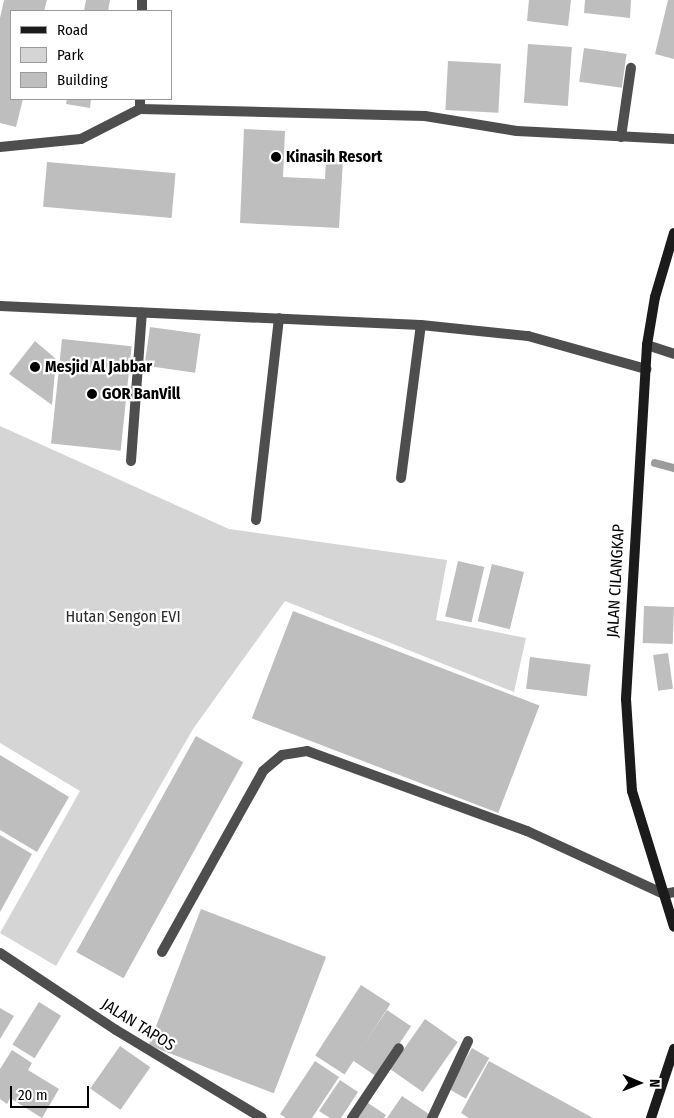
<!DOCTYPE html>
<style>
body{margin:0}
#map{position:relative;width:674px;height:1118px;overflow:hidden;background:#fff;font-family:"Fira Sans Condensed",sans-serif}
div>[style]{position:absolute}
.green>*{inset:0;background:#d5d5d5}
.stream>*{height:8px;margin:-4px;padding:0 4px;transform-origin:4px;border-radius:4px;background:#9c9c9c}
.building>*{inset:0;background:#bebebe;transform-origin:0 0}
.lane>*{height:10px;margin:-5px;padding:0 5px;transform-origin:5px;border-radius:5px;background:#4e4e4e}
.street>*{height:10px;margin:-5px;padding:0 5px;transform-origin:5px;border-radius:5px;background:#4e4e4e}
.secondary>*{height:10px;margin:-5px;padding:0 5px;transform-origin:5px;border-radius:5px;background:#1b1b1b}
.dots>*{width:14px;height:14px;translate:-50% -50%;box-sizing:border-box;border:2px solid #fff;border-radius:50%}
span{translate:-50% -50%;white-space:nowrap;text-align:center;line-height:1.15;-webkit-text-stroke:4.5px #fff;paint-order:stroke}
.poi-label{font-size:16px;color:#000;font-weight:700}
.left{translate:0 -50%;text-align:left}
.street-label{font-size:16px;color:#000}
.park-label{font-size:16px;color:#2c2c2c}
.legend{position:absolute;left:10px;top:10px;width:162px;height:90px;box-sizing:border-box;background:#fff;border:1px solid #999;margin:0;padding:6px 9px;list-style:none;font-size:15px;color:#000}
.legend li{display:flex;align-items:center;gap:10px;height:25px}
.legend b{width:25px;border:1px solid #999}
.north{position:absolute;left:614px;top:1058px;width:50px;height:50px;-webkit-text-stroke:4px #fff;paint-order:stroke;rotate:91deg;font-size:14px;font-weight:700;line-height:20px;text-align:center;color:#000}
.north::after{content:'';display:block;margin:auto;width:18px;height:22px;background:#000;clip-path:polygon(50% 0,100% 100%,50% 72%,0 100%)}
.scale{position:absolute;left:10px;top:1086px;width:79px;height:22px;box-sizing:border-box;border:2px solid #000;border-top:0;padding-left:6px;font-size:15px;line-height:18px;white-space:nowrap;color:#000;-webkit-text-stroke:4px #fff;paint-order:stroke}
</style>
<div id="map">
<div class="green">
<div style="clip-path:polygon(0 426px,229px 529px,447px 560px,436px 620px,526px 638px,514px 692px,285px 601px,193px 729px,56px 966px,0 933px,80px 791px,0 743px)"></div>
</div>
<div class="stream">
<div style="left:655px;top:463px;width:20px;rotate:15deg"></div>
</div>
<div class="building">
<div style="clip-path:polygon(4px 0,47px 0,44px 11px,11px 11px,11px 99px,23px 99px,16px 127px,0 123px,0 18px)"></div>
<div style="clip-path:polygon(86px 0,110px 0,108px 11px,84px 11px)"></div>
<div style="clip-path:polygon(529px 0,571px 0,568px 26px,527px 21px)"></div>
<div style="clip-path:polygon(585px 0,631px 0,630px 18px,584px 13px)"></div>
<div style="clip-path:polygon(668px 0,674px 0,674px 59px,655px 54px)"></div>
<div style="left:528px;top:44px;width:44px;height:59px;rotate:4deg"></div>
<div style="left:584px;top:48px;width:43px;height:34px;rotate:8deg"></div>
<div style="left:448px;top:61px;width:53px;height:49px;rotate:3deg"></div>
<div style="clip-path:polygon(67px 99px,91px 99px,90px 108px,66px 104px)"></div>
<div style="clip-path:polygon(244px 129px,285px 131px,283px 177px,325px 179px,326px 158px,343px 159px,339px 228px,240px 223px)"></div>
<div style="left:47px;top:162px;width:129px;height:45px;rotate:5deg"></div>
<div style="left:150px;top:327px;width:51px;height:39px;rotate:8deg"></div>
<div style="left:62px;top:339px;width:70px;height:105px;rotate:6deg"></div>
<div style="clip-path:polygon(35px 341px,56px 359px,52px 405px,9px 374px)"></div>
<div style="left:458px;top:561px;width:27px;height:57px;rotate:13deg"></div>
<div style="left:492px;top:564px;width:33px;height:59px;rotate:14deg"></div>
<div style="left:644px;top:606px;width:30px;height:37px;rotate:2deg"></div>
<div style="left:293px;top:611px;width:264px;height:115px;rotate:21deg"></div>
<div style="left:668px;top:653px;width:36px;height:15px;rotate:82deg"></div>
<div style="left:530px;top:657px;width:61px;height:32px;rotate:7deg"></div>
<div style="left:196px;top:736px;width:54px;height:247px;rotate:29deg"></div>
<div style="clip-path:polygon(0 755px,69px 797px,37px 852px,0 830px)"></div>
<div style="clip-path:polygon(0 835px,32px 854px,0 912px)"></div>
<div style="left:201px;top:909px;width:134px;height:146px;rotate:21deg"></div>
<div style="left:361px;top:985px;width:35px;height:84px;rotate:33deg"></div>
<div style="left:39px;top:1002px;width:26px;height:50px;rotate:32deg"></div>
<div style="clip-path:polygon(0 1008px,14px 1016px,0 1039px)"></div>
<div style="left:387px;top:1010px;width:29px;height:61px;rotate:34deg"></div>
<div style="left:425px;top:1019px;width:40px;height:61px;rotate:35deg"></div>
<div style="left:120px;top:1046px;width:37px;height:52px;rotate:35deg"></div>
<div style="left:472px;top:1048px;width:20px;height:47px;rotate:30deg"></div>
<div style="clip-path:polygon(12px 1050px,32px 1063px,28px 1070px,59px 1089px,42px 1118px,10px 1098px,7px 1104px,0 1099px,0 1069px)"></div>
<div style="clip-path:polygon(315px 1061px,339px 1077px,312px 1118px,286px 1118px,280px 1114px)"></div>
<div style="clip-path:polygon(489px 1061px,593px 1118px,469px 1118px,461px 1113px)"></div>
<div style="clip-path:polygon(340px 1080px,358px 1092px,341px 1118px,330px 1118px,319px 1111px)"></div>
<div style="clip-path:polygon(402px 1096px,429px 1114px,427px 1118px,387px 1118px)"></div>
<div style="clip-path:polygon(365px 1101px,386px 1115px,384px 1118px,353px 1118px)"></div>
</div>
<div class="lane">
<div style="left:162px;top:952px;width:207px;rotate:-60.8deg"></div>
<div style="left:263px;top:771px;width:25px;rotate:-40deg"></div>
<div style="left:282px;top:755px;width:25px;rotate:-9deg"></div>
<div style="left:307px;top:751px;width:234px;rotate:20deg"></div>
<div style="left:527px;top:831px;width:151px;rotate:24.7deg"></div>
</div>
<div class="street">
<div style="left:142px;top:11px;width:11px;rotate:-90deg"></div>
<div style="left:140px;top:109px;width:10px;rotate:-90deg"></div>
<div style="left:621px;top:137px;width:70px;rotate:-81.8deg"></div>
<div style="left:0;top:147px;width:81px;rotate:-5.6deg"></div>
<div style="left:81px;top:139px;width:66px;rotate:-27deg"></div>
<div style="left:140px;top:109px;width:285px;rotate:1.4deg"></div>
<div style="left:425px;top:116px;width:93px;rotate:9.3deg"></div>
<div style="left:517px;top:131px;width:157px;rotate:2.9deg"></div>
<div style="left:0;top:306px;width:421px;rotate:2.6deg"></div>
<div style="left:421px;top:325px;width:108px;rotate:5.9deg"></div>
<div style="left:528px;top:336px;width:123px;rotate:15.6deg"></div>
<div style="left:647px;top:345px;width:28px;rotate:18deg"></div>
<div style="left:131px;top:461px;width:149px;rotate:-85.8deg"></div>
<div style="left:401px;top:478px;width:154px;rotate:-82.6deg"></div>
<div style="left:256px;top:520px;width:203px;rotate:-83.5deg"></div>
<div style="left:664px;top:894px;width:10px;rotate:-11deg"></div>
<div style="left:0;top:953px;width:139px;rotate:33.6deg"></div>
<div style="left:116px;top:1030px;width:170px;rotate:31.1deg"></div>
<div style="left:352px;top:1118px;width:84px;rotate:-56.1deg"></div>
<div style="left:432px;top:1118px;width:85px;rotate:-64.9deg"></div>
</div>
<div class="secondary">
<div style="left:674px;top:233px;width:67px;rotate:106.5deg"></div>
<div style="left:655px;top:297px;width:49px;rotate:99.5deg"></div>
<div style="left:647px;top:345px;width:355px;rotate:93.4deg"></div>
<div style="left:626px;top:699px;width:92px;rotate:86.3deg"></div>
<div style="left:632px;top:791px;width:142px;rotate:72.8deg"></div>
<div style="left:651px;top:1118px;width:73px;rotate:-71.6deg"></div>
</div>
<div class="dots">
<div style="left:276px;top:157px;background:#000"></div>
<div style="left:35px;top:367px;background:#000"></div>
<div style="left:92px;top:394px;background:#000"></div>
</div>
<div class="poi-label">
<span class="left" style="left:286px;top:157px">Kinasih Resort</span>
<span class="left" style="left:45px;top:367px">Mesjid Al Jabbar</span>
<span class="left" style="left:102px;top:394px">GOR BanVill</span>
</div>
<div class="street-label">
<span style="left:616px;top:581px;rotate:-87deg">JALAN CILANGKAP</span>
<span style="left:138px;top:1025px;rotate:32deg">JALAN TAPOS</span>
</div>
<div class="park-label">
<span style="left:123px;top:617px">Hutan Sengon EVI</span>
</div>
<ul class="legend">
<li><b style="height:6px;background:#1b1b1b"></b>Road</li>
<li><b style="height:14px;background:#d5d5d5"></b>Park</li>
<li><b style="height:14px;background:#bebebe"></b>Building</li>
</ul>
<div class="north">N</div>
<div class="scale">20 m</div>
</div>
